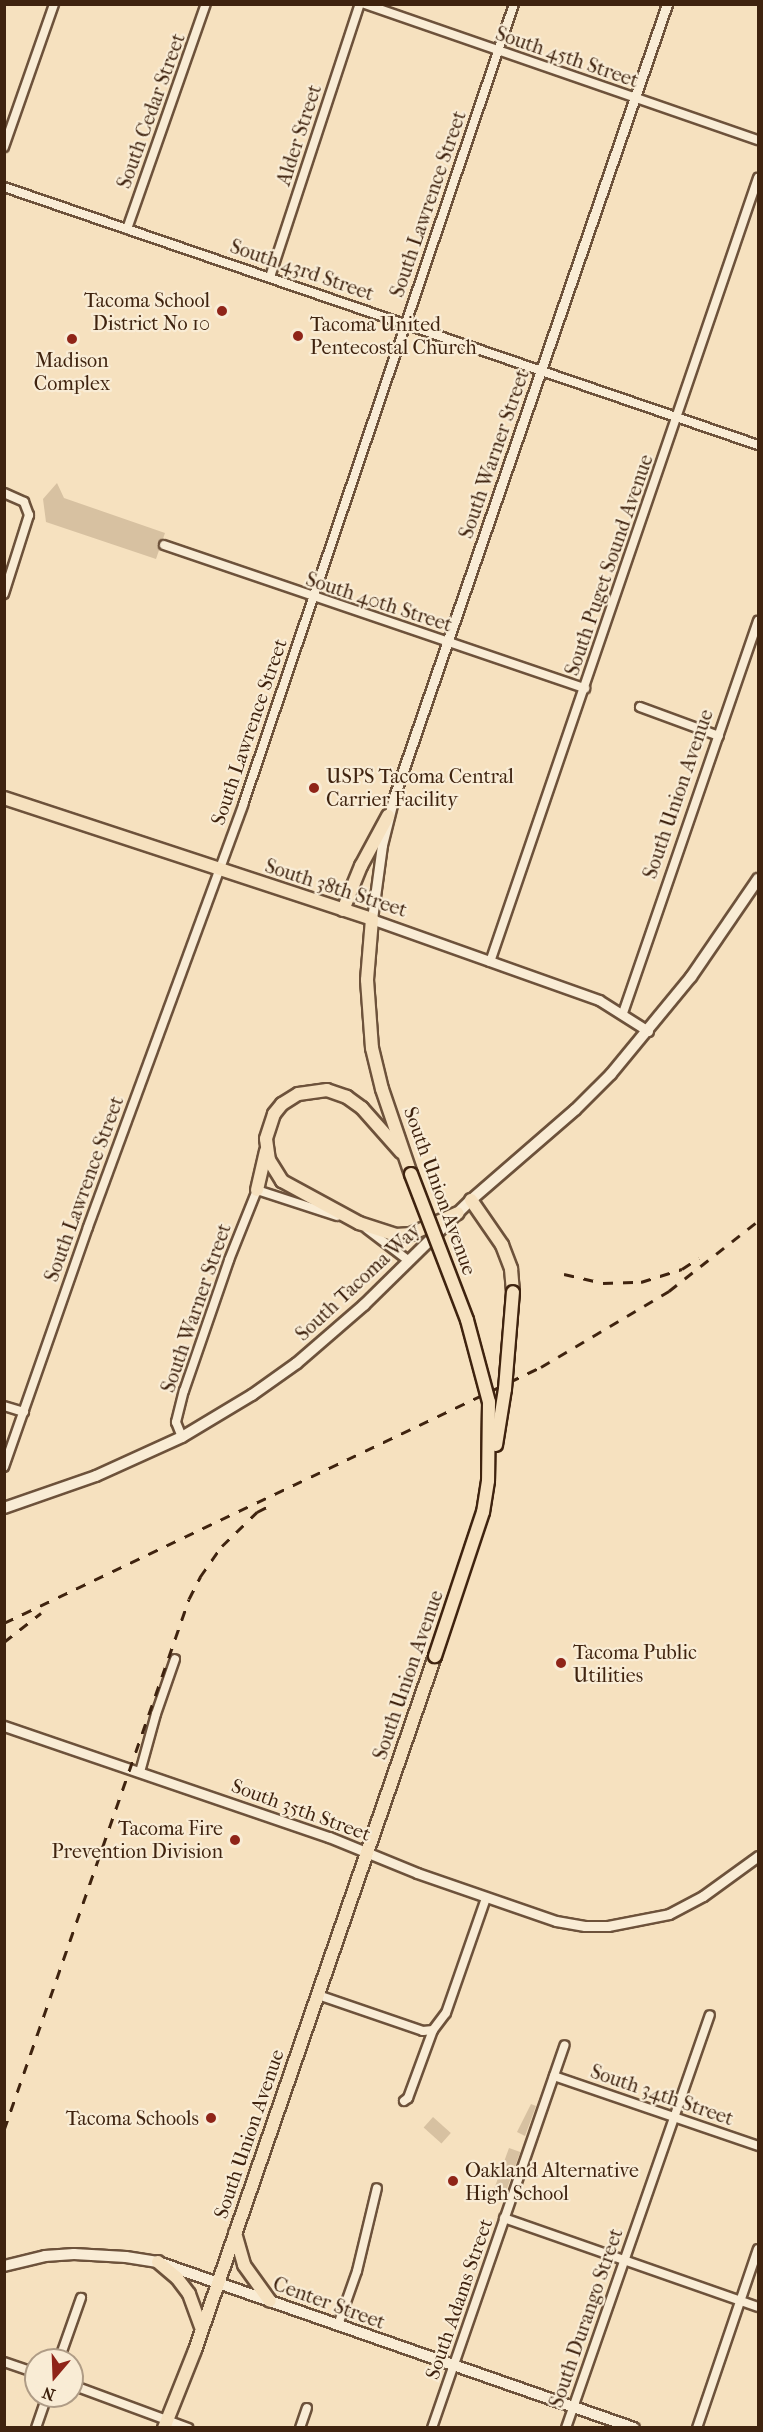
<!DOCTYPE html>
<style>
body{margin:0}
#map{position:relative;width:763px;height:2432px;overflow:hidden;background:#f6e1bf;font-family:"IM FELL French Canon",serif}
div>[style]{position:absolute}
.green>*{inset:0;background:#d7c1a1;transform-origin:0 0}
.roads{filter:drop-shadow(2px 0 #6d523b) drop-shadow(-2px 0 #6d523b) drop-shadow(0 2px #6d523b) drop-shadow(0 -2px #6d523b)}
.minor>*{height:8px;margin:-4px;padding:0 4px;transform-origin:4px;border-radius:4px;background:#f9ecd5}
.tertiary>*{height:9px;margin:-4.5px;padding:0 4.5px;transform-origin:4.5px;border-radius:4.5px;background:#f9ecd5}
.secondary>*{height:10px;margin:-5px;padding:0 5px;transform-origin:5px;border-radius:5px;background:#f9ecd5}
.primary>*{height:12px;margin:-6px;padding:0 6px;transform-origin:6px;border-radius:6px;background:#f6e1bf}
.rail>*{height:3px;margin-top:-1.5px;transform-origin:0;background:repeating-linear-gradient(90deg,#3f230f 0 10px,transparent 0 20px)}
.bridges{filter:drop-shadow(2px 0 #3f230f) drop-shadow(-2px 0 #3f230f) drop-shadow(0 2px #3f230f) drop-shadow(0 -2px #3f230f)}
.primary-bridge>*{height:12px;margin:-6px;padding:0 6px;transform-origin:6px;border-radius:6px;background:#f6e1bf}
.dots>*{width:16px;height:16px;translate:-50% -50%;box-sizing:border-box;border:3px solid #f9ecd5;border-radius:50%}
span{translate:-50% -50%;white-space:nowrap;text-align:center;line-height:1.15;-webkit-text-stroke:4.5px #f9ecd5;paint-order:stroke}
.street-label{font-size:20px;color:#3f230f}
.poi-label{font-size:20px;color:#3f230f}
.right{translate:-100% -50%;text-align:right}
.left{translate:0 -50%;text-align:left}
.frame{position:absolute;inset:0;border:6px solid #3f230f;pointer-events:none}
.north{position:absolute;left:24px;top:2348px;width:60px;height:60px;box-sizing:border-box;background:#f9ecd5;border:2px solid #af9c86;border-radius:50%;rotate:199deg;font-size:16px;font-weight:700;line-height:24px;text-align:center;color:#3f230f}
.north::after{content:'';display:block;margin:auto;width:21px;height:27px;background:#8f2418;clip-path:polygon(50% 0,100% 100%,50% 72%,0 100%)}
</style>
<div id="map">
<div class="green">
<div style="clip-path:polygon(57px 483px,64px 498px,165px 533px,156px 559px,46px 522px,43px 499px)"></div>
<div style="clip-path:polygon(531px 2104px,536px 2106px,525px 2136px,517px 2132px)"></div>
<div style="left:433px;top:2117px;width:24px;height:14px;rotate:42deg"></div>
<div style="left:509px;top:2148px;width:12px;height:49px;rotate:20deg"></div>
</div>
<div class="roads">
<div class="minor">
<div style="left:365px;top:4px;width:416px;rotate:19.1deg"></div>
<div style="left:4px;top:147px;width:151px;rotate:-70.7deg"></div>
<div style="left:4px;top:187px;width:797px;rotate:18.89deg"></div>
<div style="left:127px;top:229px;width:238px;rotate:-70.7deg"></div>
<div style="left:270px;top:277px;width:287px;rotate:-71.8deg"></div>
<div style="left:4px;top:493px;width:22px;rotate:24deg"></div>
<div style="left:24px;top:502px;width:14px;rotate:69deg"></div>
<div style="left:29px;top:515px;width:83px;rotate:107.6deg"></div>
<div style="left:164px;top:545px;width:445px;rotate:18.8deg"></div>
<div style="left:640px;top:707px;width:84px;rotate:20.2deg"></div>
<div style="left:490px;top:962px;width:829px;rotate:-71.13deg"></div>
<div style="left:623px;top:1013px;width:415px;rotate:-71deg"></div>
<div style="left:367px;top:1229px;width:53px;rotate:37.3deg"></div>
<div style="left:4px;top:1406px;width:21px;rotate:17deg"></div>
<div style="left:182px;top:1437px;width:16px;rotate:-112deg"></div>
<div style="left:176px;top:1422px;width:32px;rotate:-76deg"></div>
<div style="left:184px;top:1391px;width:139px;rotate:-71deg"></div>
<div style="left:229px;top:1260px;width:75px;rotate:-68.2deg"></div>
<div style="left:257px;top:1190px;width:84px;rotate:18deg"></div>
<div style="left:4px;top:1467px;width:254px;rotate:-70.7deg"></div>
<div style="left:88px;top:1227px;width:450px;rotate:-69.8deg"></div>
<div style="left:243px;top:805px;width:846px;rotate:-71.31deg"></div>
<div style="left:140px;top:1772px;width:60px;rotate:-74.6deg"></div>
<div style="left:156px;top:1714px;width:58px;rotate:-70.9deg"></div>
<div style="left:318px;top:1995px;width:111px;rotate:18.9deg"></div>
<div style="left:423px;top:2031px;width:10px;rotate:-6deg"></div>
<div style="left:554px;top:2076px;width:216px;rotate:18.9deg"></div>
<div style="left:404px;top:2101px;width:5px;rotate:-37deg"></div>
<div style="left:408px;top:2098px;width:72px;rotate:-69.8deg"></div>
<div style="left:433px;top:2030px;width:21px;rotate:-53deg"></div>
<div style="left:446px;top:2013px;width:122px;rotate:-70.8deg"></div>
<div style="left:504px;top:2218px;width:269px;rotate:19.3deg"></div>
<div style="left:338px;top:2325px;width:57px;rotate:-70.6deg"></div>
<div style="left:357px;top:2271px;width:85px;rotate:-76.5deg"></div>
<div style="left:59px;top:2360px;width:66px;rotate:-70.5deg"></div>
<div style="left:4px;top:2362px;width:34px;rotate:19deg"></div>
<div style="left:72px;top:2385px;width:124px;rotate:20.3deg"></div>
<div style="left:36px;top:2428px;width:34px;rotate:-71deg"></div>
<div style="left:300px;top:2428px;width:21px;rotate:-71deg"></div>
<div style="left:432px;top:2428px;width:405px;rotate:-70.9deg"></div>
<div style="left:566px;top:2428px;width:437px;rotate:-70.8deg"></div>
<div style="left:697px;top:2428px;width:189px;rotate:-71.2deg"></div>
</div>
<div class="tertiary">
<div style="left:648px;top:1031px;width:58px;rotate:-147.7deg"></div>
<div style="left:599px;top:1000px;width:241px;rotate:-160.4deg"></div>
<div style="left:372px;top:919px;width:75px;rotate:-82.3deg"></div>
<div style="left:382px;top:845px;width:49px;rotate:-76deg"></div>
<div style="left:394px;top:797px;width:839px;rotate:-71deg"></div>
<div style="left:4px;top:1726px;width:343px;rotate:18.9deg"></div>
<div style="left:329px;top:1837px;width:95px;rotate:22.2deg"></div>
<div style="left:417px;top:1873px;width:147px;rotate:19.1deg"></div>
<div style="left:556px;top:1921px;width:29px;rotate:10deg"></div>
<div style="left:585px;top:1926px;width:23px"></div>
<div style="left:608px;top:1926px;width:62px;rotate:-11.1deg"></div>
<div style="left:669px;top:1914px;width:38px;rotate:-28deg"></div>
<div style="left:703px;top:1896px;width:68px;rotate:-36deg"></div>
</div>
<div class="secondary">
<div style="left:4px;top:1508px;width:97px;rotate:-19.2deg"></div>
<div style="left:96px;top:1476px;width:94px;rotate:-24.4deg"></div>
<div style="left:182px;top:1437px;width:82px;rotate:-31deg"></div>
<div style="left:252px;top:1395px;width:55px;rotate:-35.4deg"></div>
<div style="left:297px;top:1363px;width:89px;rotate:-40.9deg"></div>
<div style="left:364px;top:1305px;width:150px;rotate:-44.5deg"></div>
<div style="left:471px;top:1200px;width:138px;rotate:-40.9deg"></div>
<div style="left:575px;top:1110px;width:51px;rotate:-45deg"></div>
<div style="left:611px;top:1074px;width:126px;rotate:-50.5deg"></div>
<div style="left:691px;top:977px;width:119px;rotate:-55.6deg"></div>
<div style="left:4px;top:2266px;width:42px;rotate:-13.7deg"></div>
<div style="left:45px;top:2256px;width:29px;rotate:-4deg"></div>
<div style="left:74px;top:2254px;width:52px;rotate:3.3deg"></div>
<div style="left:126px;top:2257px;width:32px;rotate:9deg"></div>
<div style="left:158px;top:2262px;width:504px;rotate:19.23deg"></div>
</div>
<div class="primary">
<div style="left:4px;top:798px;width:387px;rotate:18.2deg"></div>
<div style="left:372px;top:919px;width:61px;rotate:94.7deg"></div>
<div style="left:367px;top:980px;width:68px;rotate:85.8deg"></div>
<div style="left:372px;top:1048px;width:42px;rotate:76.3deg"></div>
<div style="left:382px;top:1089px;width:90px;rotate:71.2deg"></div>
<div style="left:343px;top:910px;width:48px;rotate:-67.8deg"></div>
<div style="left:361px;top:866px;width:57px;rotate:-61.6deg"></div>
<div style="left:401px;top:1152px;width:59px;rotate:-131.6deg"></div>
<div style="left:362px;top:1108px;width:19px;rotate:-144deg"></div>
<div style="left:347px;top:1097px;width:21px;rotate:-161deg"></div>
<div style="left:327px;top:1090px;width:29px;rotate:172deg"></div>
<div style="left:298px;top:1094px;width:19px;rotate:148deg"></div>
<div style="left:282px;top:1104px;width:13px;rotate:129deg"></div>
<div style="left:274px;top:1114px;width:26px;rotate:108deg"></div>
<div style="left:266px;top:1139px;width:21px;rotate:82deg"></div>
<div style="left:269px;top:1160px;width:25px;rotate:58deg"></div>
<div style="left:282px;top:1181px;width:88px;rotate:28.6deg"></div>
<div style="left:359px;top:1223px;width:39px;rotate:18deg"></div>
<div style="left:396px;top:1235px;width:15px;rotate:-4deg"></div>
<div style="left:411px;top:1234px;width:51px;rotate:-24.1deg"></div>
<div style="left:257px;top:1190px;width:40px;rotate:-77deg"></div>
<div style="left:471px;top:1200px;width:55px;rotate:55.4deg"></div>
<div style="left:502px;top:1245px;width:26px;rotate:69deg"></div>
<div style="left:511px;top:1269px;width:23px;rotate:85deg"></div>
<div style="left:235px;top:2233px;width:33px;rotate:74deg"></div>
<div style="left:244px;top:2265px;width:44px;rotate:54.2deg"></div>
<div style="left:158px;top:2262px;width:25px;rotate:40deg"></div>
<div style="left:177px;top:2278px;width:20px;rotate:53deg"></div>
<div style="left:189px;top:2294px;width:37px;rotate:70deg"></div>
<div style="left:164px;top:2428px;width:84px;rotate:-68.3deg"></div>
<div style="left:195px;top:2350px;width:734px;rotate:-70.92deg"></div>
</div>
</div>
<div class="rail">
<div style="left:564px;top:1274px;width:40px;rotate:13deg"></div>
<div style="left:603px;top:1283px;width:38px;rotate:-2deg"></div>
<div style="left:641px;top:1282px;width:43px;rotate:-17.6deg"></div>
<div style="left:682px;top:1269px;width:20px;rotate:-33deg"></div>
<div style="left:4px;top:1623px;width:595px;rotate:-25.49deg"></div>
<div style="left:541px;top:1367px;width:149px;rotate:-30.7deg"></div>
<div style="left:669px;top:1291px;width:113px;rotate:-38.2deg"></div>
<div style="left:4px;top:1642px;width:47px;rotate:-38.1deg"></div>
<div style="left:4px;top:2130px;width:562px;rotate:-70.79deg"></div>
<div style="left:189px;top:1599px;width:25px;rotate:-63deg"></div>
<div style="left:200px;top:1577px;width:38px;rotate:-55deg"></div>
<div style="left:222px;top:1546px;width:49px;rotate:-44.2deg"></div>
<div style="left:257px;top:1512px;width:13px;rotate:-27deg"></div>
</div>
<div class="bridges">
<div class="primary-bridge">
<div style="left:411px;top:1174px;width:156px;rotate:69deg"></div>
<div style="left:467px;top:1320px;width:85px;rotate:75deg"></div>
<div style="left:489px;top:1402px;width:79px;rotate:90.7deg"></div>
<div style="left:488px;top:1481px;width:31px;rotate:99deg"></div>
<div style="left:483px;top:1512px;width:152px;rotate:108.4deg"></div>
<div style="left:496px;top:1445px;width:57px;rotate:-80.9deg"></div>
<div style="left:505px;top:1389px;width:97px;rotate:-85.3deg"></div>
</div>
</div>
<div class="dots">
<div style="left:222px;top:311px;background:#8f2418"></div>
<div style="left:298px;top:336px;background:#8f2418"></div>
<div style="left:72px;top:339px;background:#8f2418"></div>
<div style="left:314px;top:788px;background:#8f2418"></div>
<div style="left:561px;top:1663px;background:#8f2418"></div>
<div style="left:235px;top:1840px;background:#8f2418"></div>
<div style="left:211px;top:2118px;background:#8f2418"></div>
<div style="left:453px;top:2181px;background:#8f2418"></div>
</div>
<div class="street-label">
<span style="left:567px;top:57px;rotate:19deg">South 45th Street</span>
<span style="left:151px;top:111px;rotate:-70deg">South Cedar Street</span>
<span style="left:299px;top:135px;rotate:-72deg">Alder Street</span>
<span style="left:428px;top:204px;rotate:-71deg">South Lawrence Street</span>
<span style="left:302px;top:270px;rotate:19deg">South 43rd Street</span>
<span style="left:494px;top:454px;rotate:-71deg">South Warner Street</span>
<span style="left:609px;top:565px;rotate:-71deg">South Puget Sound Avenue</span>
<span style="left:379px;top:602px;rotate:18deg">South 40th Street</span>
<span style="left:249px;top:732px;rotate:-71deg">South Lawrence Street</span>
<span style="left:678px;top:794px;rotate:-71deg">South Union Avenue</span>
<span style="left:336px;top:888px;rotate:18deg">South 38th Street</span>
<span style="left:84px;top:1189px;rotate:-70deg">South Lawrence Street</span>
<span style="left:440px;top:1191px;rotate:70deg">South Union Avenue</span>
<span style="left:358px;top:1282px;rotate:-43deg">South Tacoma Way</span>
<span style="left:196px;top:1308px;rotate:-71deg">South Warner Street</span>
<span style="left:408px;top:1675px;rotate:-71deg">South Union Avenue</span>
<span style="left:301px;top:1810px;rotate:20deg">South 35th Street</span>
<span style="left:662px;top:2095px;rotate:19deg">South 34th Street</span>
<span style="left:249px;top:2134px;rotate:-71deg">South Union Avenue</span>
<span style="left:459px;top:2299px;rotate:-71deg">South Adams Street</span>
<span style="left:329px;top:2303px;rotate:20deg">Center Street</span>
<span style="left:586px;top:2318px;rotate:-71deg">South Durango Street</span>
</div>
<div class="poi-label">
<span class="right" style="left:210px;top:312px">Tacoma School<br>District No 10</span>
<span class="left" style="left:310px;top:336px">Tacoma United<br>Pentecostal Church</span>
<span style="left:72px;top:372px">Madison<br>Complex</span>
<span class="left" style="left:326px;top:788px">USPS Tacoma Central<br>Carrier Facility</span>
<span class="left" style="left:573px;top:1664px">Tacoma Public<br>Utilities</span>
<span class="right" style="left:223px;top:1840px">Tacoma Fire<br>Prevention Division</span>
<span class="right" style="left:199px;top:2118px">Tacoma Schools</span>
<span class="left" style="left:465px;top:2182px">Oakland Alternative<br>High School</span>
</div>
<div class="frame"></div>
<div class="north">N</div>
</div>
